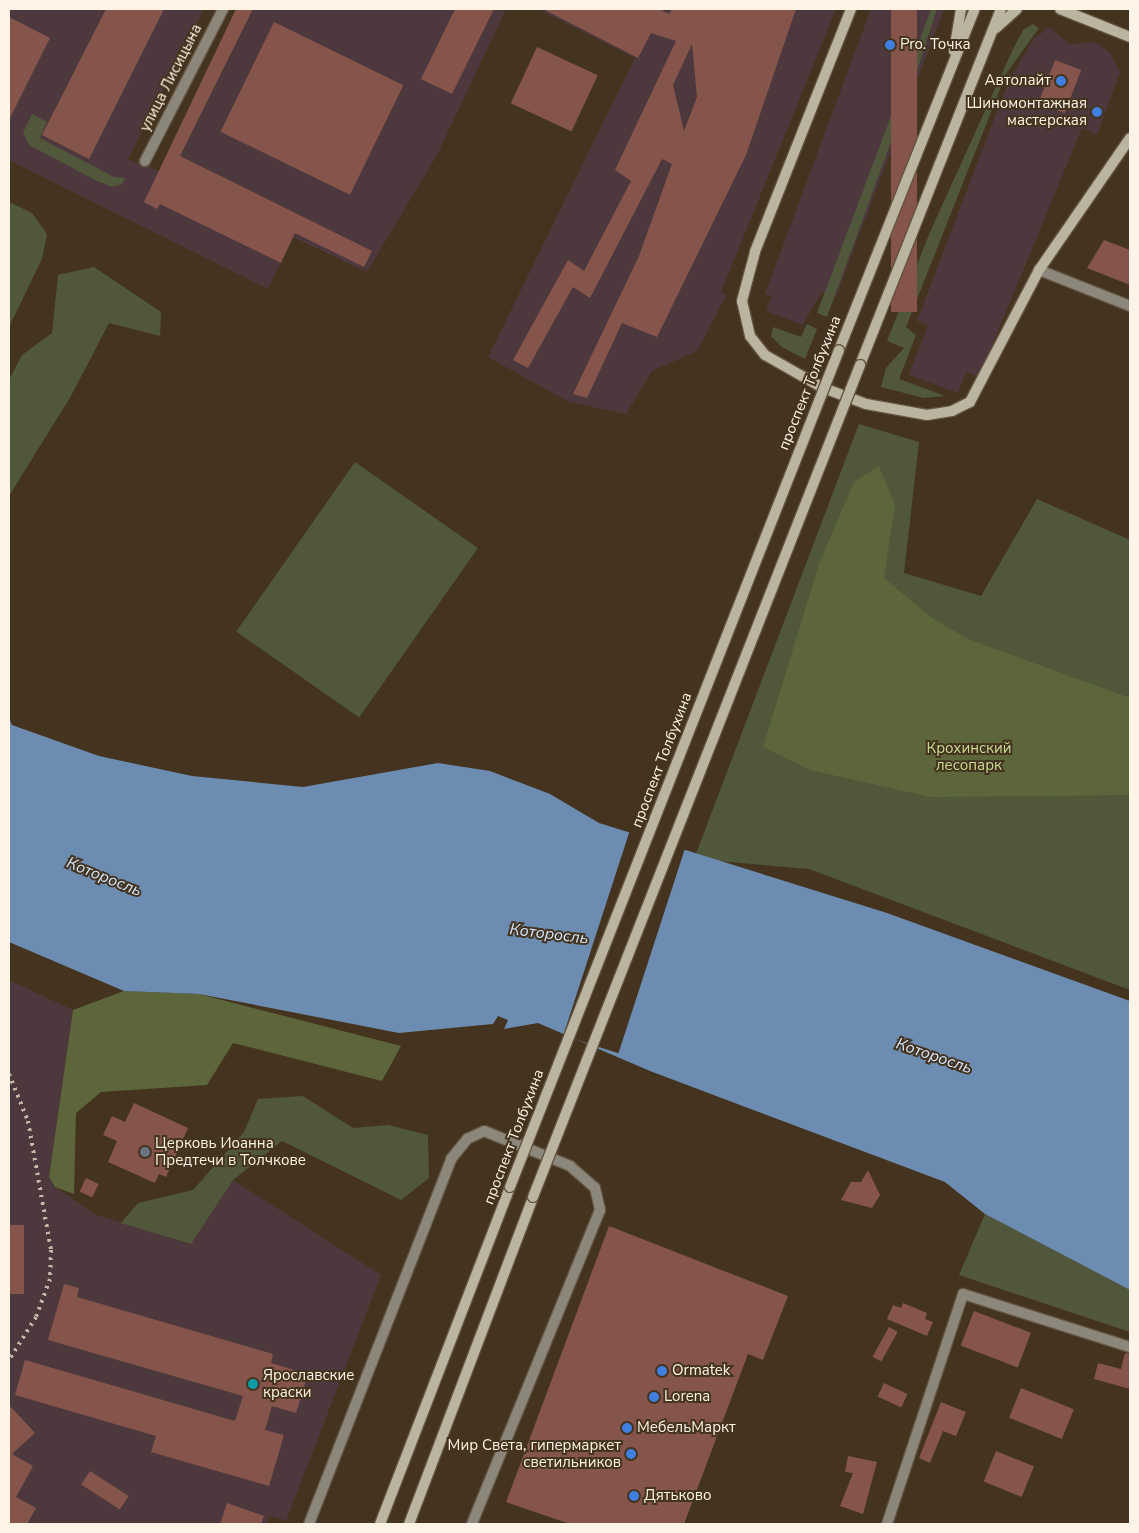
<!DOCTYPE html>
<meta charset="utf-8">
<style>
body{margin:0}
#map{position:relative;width:1139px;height:1533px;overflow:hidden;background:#44341f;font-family:"Nunito Sans",sans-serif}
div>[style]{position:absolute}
.industrial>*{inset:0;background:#4d393d}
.green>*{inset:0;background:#50573b;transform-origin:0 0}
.forest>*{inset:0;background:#5c663a}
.water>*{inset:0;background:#6d8cb1}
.pier>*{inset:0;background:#44341f;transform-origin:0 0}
.building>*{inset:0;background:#85554b;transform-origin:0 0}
.roads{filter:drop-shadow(1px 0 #62533f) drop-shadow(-1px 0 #62533f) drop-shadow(0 1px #62533f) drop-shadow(0 -1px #62533f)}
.street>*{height:10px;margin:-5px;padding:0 5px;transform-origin:5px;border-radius:5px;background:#8c877b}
.secondary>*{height:10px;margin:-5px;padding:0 5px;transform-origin:5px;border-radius:5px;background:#bbb4a1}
.rail>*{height:4px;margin-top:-2px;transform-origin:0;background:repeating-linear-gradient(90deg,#c4b9a8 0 2.5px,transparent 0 7.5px)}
.bridges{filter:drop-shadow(1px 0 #62533f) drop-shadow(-1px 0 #62533f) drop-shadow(0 1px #62533f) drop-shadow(0 -1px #62533f)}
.secondary-bridge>*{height:10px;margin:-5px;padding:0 5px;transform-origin:5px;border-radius:5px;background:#bbb4a1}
.dots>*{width:14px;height:14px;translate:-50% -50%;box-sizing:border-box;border:2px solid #44341f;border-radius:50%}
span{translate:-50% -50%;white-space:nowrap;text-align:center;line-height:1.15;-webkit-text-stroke:4px #44341f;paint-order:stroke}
.poi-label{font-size:15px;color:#fef4e6}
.left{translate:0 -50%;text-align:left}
.right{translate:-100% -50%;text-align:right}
.street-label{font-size:15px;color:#fef4e6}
.park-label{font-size:15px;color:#c8db92}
.water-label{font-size:16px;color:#d1e5fc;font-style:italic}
.frame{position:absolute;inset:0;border:10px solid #fef4e6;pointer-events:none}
</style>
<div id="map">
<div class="industrial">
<div style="clip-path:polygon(9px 9px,204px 9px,128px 159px,175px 177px,180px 156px,253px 9px,506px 9px,437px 155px,367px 272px,293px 237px,268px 289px,9px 160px)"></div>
<div style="clip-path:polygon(538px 9px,836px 9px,721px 292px,726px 296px,697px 351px,652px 371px,626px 414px,569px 402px,488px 357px,635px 58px)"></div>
<div style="clip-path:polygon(871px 9px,944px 9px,836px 297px,821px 292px,803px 325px,766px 311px,772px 296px,765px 294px)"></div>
<div style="clip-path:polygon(1049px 27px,1069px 44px,1095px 42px,1110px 52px,1120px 72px,1097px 135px,1082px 128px,979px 377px,966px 372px,958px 393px,909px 375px,928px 325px,917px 321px,1009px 80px,1034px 39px)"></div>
<div style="clip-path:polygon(9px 980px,73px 1010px,49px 1176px,55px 1187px,94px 1214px,190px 1244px,233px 1180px,381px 1275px,286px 1521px,269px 1516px,266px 1524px,9px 1524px)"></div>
</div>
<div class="green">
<div style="clip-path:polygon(931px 9px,937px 9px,917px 71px,827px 317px,817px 313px)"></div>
<div style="clip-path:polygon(1033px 24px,1039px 28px,1006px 74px,906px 327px,916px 335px,899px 379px,945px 396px,924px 398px,881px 387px,886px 368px,904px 348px,887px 341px,930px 232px,1013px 49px,1023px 30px)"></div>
<div style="clip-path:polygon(32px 114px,47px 122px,40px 138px,114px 177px,125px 178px,122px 184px,112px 187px,97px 181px,29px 145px,23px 133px)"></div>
<div style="clip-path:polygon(9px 202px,32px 213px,47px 234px,42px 259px,9px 327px)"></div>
<div style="clip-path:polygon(94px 267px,161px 312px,160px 336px,109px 323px,71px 396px,9px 496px,9px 380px,22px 355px,52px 333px,58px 275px)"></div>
<div style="clip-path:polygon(807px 324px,817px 329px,805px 359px,782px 347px,771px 336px,773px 327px,801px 337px)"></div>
<div style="clip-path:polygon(859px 424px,919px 442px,904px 573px,981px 596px,1037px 499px,1130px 540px,1130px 990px,809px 869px,694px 859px)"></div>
<div style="left:355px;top:462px;width:150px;height:207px;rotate:35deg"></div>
<div style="clip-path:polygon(303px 1096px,353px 1128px,388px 1125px,428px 1135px,429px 1178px,401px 1200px,282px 1141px,233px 1180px,191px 1244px,121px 1223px,138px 1203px,193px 1190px,244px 1132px,258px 1099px)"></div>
<div style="clip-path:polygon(985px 1214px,1130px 1290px,1130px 1332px,959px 1275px)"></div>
</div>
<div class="forest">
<div style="clip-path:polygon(879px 466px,895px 505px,884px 578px,932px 618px,968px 639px,1130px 698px,1130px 795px,931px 797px,810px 770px,763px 747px,819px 564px,854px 482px)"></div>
<div style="clip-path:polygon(124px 991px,199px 994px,401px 1046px,382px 1081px,233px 1043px,207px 1085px,101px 1092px,76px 1113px,74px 1194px,55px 1187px,49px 1177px,73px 1010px)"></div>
</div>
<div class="water">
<div style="clip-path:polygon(9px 718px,12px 725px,99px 756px,192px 776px,303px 787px,438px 763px,490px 771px,550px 794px,599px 823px,887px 913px,1130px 1001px,1130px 1290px,985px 1214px,945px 1182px,650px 1071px,538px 1023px,504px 1029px,508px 1020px,498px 1016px,493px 1024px,399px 1033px,199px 994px,124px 991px,9px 942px)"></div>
</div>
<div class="pier">
<div style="left:630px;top:830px;width:58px;height:216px;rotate:18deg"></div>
</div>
<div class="building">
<div style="clip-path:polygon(106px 9px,164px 9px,89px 159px,42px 135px)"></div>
<div style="clip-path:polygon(236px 9px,253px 9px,180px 156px,372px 251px,364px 267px,295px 233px,281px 263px,160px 204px,157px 209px,144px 202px)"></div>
<div style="clip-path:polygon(455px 9px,494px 9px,452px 94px,421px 79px)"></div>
<div style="clip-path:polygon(evenodd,543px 9px,659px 9px,669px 14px,672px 9px,796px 9px,746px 155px,657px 337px,622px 323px,587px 398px,573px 394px,639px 256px,672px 164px,662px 159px,590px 298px,573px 287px,528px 368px,513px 360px,568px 260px,584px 271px,631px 181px,615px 170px,676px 41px,651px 33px,638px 58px,543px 9px,692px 44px,697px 97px,684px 131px,673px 85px,692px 44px)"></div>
<div style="left:891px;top:9px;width:26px;height:303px"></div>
<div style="clip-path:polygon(9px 17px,50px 38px,9px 120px)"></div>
<div style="left:274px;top:22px;width:144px;height:122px;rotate:26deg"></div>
<div style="left:537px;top:47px;width:67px;height:62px;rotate:25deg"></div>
<div style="left:1055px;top:60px;width:28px;height:46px;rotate:21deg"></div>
<div style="clip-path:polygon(1104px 240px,1130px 250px,1130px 285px,1087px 268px)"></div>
<div style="clip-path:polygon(134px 1103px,188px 1128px,166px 1177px,159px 1174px,155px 1183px,108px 1162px,117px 1141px,103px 1135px,112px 1116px,125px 1122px)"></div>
<div style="clip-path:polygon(868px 1170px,880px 1195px,872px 1208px,841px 1200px,851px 1182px,861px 1182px)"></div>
<div style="left:86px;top:1178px;width:14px;height:15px;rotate:25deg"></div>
<div style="left:9px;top:1225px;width:15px;height:69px"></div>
<div style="clip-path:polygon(609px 1226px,788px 1296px,763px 1360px,748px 1354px,684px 1524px,570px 1524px,506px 1502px)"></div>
<div style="clip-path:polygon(64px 1284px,79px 1288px,77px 1297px,273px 1354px,271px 1363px,308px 1374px,296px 1413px,272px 1406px,265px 1430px,284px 1435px,269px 1486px,151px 1452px,156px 1436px,15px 1395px,25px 1360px,235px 1421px,243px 1396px,48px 1340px)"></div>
<div style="clip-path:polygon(903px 1303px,927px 1313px,925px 1319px,933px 1322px,927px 1336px,887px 1319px,893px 1305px,901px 1308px)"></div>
<div style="left:974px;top:1311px;width:61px;height:37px;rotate:21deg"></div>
<div style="left:889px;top:1327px;width:10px;height:34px;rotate:29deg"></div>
<div style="clip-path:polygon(1125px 1353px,1130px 1354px,1130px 1389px,1094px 1379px,1098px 1363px,1121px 1369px)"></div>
<div style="left:884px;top:1383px;width:26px;height:15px;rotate:25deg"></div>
<div style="left:1021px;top:1388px;width:57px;height:32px;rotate:22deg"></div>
<div style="clip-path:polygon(941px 1402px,966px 1412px,956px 1436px,943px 1431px,930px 1463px,919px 1458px)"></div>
<div style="clip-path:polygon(9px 1405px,35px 1433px,12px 1454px,33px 1466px,16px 1497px,36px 1508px,27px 1524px,9px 1524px)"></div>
<div style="left:996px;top:1451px;width:41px;height:33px;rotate:22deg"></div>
<div style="clip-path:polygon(848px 1456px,877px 1462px,863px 1514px,840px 1506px,853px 1473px,845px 1472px)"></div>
<div style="left:90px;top:1471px;width:46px;height:16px;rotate:33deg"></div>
<div style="clip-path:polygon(227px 1503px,264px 1516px,261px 1524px,220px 1524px)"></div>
</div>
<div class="roads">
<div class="street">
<div style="left:145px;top:161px;width:171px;rotate:-62.8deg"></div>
<div style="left:1039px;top:270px;width:98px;rotate:21.6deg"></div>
<div style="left:309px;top:1524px;width:392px;rotate:-68.7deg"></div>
<div style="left:451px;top:1159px;width:26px;rotate:-51deg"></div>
<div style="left:467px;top:1139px;width:19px;rotate:-25deg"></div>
<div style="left:484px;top:1131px;width:93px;rotate:22.1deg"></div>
<div style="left:570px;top:1166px;width:33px;rotate:41deg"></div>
<div style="left:595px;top:1188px;width:23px;rotate:77deg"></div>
<div style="left:600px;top:1210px;width:339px;rotate:112.2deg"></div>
<div style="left:887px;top:1524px;width:242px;rotate:-71.7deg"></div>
<div style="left:963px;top:1294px;width:175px;rotate:17.6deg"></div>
</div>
<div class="secondary">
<div style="left:851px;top:9px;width:261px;rotate:111.6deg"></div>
<div style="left:755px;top:252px;width:51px;rotate:104.9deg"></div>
<div style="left:742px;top:301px;width:36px;rotate:77deg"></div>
<div style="left:750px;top:336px;width:24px;rotate:52deg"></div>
<div style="left:765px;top:355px;width:64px;rotate:29.7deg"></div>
<div style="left:821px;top:387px;width:48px;rotate:20.7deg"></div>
<div style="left:866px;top:404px;width:62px;rotate:10.2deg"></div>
<div style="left:927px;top:415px;width:25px;rotate:-9deg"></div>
<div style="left:952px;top:411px;width:20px;rotate:-27deg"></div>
<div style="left:970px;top:402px;width:149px;rotate:-62.4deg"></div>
<div style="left:1039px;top:270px;width:160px;rotate:-55.4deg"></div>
<div style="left:1060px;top:9px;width:75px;rotate:21.8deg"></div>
<div style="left:996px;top:28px;width:28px;rotate:-42deg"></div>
<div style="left:954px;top:51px;width:43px;rotate:-80.5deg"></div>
<div style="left:839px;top:350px;width:367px;rotate:-68.3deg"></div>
<div style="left:860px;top:365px;width:383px;rotate:-68.4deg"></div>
<div style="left:380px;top:1524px;width:361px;rotate:-68.9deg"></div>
<div style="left:409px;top:1524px;width:350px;rotate:-69.2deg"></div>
</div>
</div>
<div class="rail">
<div style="left:9px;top:1074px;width:51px;rotate:68deg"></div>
<div style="left:28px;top:1121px;width:131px;rotate:79.9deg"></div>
<div style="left:51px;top:1250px;width:29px;rotate:92deg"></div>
<div style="left:50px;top:1279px;width:40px;rotate:110.2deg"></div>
<div style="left:36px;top:1317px;width:51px;rotate:122.1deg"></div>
</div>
<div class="bridges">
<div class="secondary-bridge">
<div style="left:510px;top:1187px;width:899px;rotate:-68.54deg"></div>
<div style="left:533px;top:1197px;width:894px;rotate:-68.54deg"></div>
</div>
</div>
<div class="dots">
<div style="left:890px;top:45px;background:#3f7fe0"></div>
<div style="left:1061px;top:81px;background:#3f7fe0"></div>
<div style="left:1097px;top:112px;background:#3f7fe0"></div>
<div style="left:145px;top:1152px;background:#6b7280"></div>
<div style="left:662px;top:1371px;background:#3f7fe0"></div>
<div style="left:253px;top:1384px;background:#0f9aa8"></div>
<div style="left:654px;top:1397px;background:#3f7fe0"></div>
<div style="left:627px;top:1428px;background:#3f7fe0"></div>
<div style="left:631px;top:1454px;background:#3f7fe0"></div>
<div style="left:634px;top:1496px;background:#3f7fe0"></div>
</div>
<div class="poi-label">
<span class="left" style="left:900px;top:45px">Pro. Точка</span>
<span class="right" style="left:1051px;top:81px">Автолайт</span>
<span class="right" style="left:1087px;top:112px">Шиномонтажная<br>мастерская</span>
<span class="left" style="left:155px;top:1152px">Церковь Иоанна<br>Предтечи в Толчкове</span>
<span class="left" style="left:672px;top:1371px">Ormatek</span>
<span class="left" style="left:263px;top:1384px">Ярославские<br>краски</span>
<span class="left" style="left:664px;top:1397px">Lorena</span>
<span class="left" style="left:637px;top:1428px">МебельМаркт</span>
<span class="right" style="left:621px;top:1454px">Мир Света, гипермаркет<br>светильников</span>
<span class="left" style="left:644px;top:1496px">Дятьково</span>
</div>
<div class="street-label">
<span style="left:171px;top:78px;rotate:-63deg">улица Лисицына</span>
<span style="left:810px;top:383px;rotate:-68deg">проспект Толбухина</span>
<span style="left:662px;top:760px;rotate:-69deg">проспект Толбухина</span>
<span style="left:514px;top:1137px;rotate:-69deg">проспект Толбухина</span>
</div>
<div class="park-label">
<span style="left:969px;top:757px">Крохинский<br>лесопарк</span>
</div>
<div class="water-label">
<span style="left:104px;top:877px;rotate:22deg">Которосль</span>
<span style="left:549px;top:934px;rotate:7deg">Которосль</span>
<span style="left:934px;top:1056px;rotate:19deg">Которосль</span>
</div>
<div class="frame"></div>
</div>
